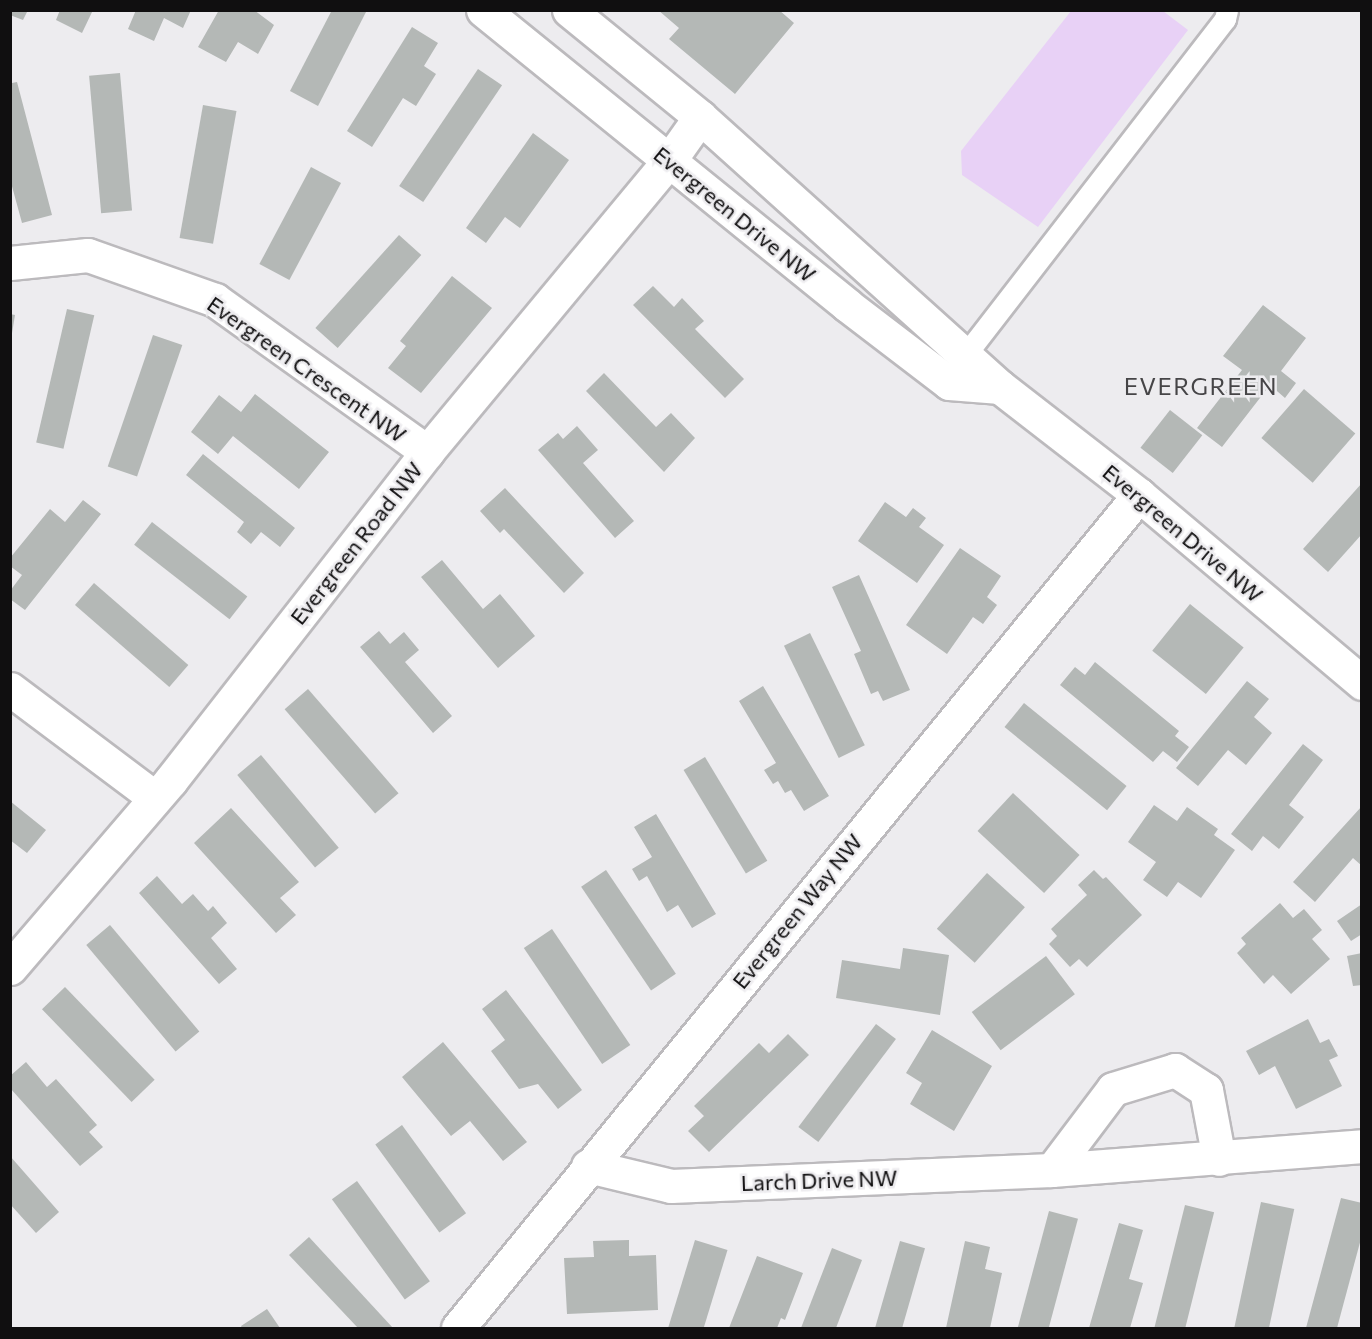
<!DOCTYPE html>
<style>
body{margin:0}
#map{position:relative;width:1372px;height:1339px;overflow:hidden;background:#edecef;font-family:Commissioner,sans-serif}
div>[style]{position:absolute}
.green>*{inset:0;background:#e8d1f6}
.building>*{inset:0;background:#b4b8b6;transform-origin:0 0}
.roads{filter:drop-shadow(2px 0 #bcbabd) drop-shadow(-2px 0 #bcbabd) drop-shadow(0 2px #bcbabd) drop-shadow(0 -2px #bcbabd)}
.service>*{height:21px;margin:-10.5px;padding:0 10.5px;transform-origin:10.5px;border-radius:10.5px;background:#fff}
.minor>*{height:33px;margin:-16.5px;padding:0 16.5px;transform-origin:16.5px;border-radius:16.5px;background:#fff}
span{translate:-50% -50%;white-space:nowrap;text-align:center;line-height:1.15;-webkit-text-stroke:5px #edecef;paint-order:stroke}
.street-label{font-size:22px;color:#100f10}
.neighbourhood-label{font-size:24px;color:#464547;letter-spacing:1.5px}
.frame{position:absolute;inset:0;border:12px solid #100f10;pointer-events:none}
</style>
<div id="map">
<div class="green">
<div style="clip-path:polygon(1071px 11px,1163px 11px,1188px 30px,1038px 227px,962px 175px,961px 151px)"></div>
</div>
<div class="building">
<div style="clip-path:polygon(10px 10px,28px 10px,23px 20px,10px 15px)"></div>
<div style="clip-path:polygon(60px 10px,93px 10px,82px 33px,56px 20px)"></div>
<div style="clip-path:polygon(136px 10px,191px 10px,183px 28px,164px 18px,154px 41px,128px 29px)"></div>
<div style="clip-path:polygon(219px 10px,254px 10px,274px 25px,258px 54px,238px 42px,226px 62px,198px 47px)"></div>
<div style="clip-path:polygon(332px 10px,367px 10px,318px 106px,290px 91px)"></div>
<div style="clip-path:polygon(658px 10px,779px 10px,794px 23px,735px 94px,669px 39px,679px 28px)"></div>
<div style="clip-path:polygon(412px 27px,438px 43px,424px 66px,436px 74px,416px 106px,403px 98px,372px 147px,347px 131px)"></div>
<div style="left:478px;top:69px;width:29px;height:141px;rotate:34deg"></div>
<div style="left:120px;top:73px;width:138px;height:31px;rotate:85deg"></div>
<div style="clip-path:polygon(11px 79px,12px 83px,17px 82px,52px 215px,22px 223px,10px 179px)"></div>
<div style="left:203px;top:105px;width:34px;height:135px;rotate:10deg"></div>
<div style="clip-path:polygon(533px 133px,569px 160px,520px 228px,505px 217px,486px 243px,466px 228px)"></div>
<div style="left:311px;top:167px;width:34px;height:110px;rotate:28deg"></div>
<div style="left:399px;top:235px;width:30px;height:125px;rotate:42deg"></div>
<div style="clip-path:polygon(452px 276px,492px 308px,421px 393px,388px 368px,406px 346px,400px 341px)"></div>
<div style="clip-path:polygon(653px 286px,674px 307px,682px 298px,704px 321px,695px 329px,744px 379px,725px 398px,633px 305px)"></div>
<div style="clip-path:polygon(1263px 305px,1306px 338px,1281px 371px,1296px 383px,1285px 398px,1270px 385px,1222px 447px,1197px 428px,1242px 370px,1223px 356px)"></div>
<div style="left:67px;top:309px;width:28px;height:137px;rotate:13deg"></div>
<div style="clip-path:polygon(10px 314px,15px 315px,12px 333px,10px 332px)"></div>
<div style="left:153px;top:335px;width:31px;height:139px;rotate:19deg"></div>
<div style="clip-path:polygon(604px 373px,656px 427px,671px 413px,695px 438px,664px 472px,586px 391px)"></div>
<div style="left:1304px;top:389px;width:68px;height:65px;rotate:41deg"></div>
<div style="clip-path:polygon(255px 394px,329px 452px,299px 489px,233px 436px,218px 454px,191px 432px,219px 395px,241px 412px)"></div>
<div style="left:1170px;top:410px;width:41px;height:48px;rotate:38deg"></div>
<div style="clip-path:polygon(577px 426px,598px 450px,583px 463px,634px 521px,615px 538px,538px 450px,558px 433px,563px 439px)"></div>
<div style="clip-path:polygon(203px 454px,295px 528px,280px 547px,261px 532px,251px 544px,237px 532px,244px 522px,186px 475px)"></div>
<div style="clip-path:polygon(1362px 483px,1362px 534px,1328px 572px,1303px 549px)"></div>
<div style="clip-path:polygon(505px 488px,584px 573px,564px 593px,504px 529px,500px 533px,480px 511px)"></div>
<div style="clip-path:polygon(83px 500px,101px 514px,25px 610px,10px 599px,10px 591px,22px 575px,10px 566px,10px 558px,50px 509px,65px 522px)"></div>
<div style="clip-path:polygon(885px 502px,906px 517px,913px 508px,926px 518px,919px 527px,944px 545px,917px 583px,858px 541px)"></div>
<div style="left:152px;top:522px;width:121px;height:29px;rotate:38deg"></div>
<div style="clip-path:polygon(960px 548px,1001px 576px,987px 597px,997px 605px,983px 624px,973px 617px,947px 654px,906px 625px)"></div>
<div style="clip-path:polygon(442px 560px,483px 609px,500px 594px,535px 636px,498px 668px,421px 577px)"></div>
<div style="clip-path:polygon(859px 575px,910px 690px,883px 701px,878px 691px,871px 694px,854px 654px,861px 651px,832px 587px)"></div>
<div style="left:94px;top:583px;width:125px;height:29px;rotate:41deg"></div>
<div style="left:1190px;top:604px;width:69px;height:60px;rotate:39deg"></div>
<div style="clip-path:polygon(379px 631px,390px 644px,404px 632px,419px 650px,405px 662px,452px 716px,433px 733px,360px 647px)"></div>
<div style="left:810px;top:633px;width:125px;height:29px;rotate:64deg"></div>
<div style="clip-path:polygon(1095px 662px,1179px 731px,1175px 736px,1189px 747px,1177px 762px,1163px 751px,1153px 762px,1060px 685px,1075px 667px,1085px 675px)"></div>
<div style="clip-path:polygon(1247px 681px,1269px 699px,1254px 717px,1272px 733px,1246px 765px,1228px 750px,1198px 786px,1176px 768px)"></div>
<div style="clip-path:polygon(763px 686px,829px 796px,804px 811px,791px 790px,785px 793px,778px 781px,773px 784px,764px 770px,776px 763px,739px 701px)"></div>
<div style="left:308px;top:689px;width:138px;height:31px;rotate:49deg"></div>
<div style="left:1024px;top:703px;width:132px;height:31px;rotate:39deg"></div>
<div style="clip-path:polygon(1303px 744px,1323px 760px,1289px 805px,1304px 817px,1279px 849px,1263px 836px,1252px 851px,1231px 834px)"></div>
<div style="left:261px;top:755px;width:121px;height:31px;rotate:50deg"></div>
<div style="left:705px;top:757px;width:121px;height:25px;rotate:59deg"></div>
<div style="left:1013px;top:793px;width:91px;height:52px;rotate:43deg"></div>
<div style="clip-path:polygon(10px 801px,46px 830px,27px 853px,10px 840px)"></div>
<div style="clip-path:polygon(1154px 805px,1177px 821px,1187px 807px,1218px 829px,1214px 835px,1235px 850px,1201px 898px,1178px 882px,1167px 897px,1143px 880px,1156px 862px,1128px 842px)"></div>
<div style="clip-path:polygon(1362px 806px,1362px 866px,1353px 858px,1315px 902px,1293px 882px)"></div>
<div style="clip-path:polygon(231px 808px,299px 882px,280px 898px,296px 915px,276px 933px,194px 843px)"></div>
<div style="clip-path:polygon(656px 814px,716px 914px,692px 928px,678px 905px,667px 912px,647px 876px,639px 881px,632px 869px,652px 857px,634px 827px)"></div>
<div style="left:606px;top:870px;width:125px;height:30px;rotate:56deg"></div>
<div style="clip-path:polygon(1094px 870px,1103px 879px,1106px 877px,1142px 915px,1087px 967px,1079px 959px,1070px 967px,1049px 944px,1057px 936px,1051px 929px,1087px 895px,1078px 885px)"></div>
<div style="left:987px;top:873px;width:51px;height:75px;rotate:42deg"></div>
<div style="clip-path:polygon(157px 876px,182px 904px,193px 894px,208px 911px,213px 906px,227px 923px,211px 938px,237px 969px,219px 984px,139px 893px)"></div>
<div style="clip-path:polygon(1280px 903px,1293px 918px,1304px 909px,1322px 930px,1312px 939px,1330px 959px,1291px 994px,1273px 975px,1264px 984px,1237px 953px,1246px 944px,1241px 938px)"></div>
<div style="clip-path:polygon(1362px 904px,1362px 934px,1351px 941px,1337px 921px)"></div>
<div style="left:110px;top:925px;width:139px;height:31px;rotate:50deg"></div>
<div style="left:552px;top:929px;width:140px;height:34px;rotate:56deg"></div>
<div style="clip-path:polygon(903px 948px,949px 955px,940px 1015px,836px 998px,842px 960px,900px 969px)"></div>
<div style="clip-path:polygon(1362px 953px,1362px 985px,1353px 986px,1347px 956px)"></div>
<div style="left:1046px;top:956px;width:48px;height:93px;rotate:53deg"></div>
<div style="left:65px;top:987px;width:129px;height:32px;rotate:46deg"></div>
<div style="clip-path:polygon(506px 990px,582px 1090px,558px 1109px,538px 1084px,519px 1089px,491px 1051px,505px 1040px,482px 1009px)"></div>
<div style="clip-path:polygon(1308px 1019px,1320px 1043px,1329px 1039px,1338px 1056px,1329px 1060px,1342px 1086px,1296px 1109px,1275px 1066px,1259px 1075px,1246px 1051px)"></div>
<div style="left:876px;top:1024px;width:25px;height:129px;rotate:37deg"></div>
<div style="clip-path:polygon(932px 1030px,992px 1066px,954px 1131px,910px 1104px,922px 1083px,906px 1073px)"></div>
<div style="clip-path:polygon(788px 1034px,809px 1055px,709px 1152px,688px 1131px,704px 1116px,694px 1106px,759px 1043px,769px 1053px)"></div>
<div style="clip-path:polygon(443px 1042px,527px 1142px,503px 1161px,470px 1121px,451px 1136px,402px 1077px)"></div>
<div style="clip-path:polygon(26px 1062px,47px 1087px,56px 1079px,97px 1125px,89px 1132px,103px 1147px,80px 1166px,10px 1088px,10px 1076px)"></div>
<div style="left:402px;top:1125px;width:109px;height:33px;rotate:54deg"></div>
<div style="clip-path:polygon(10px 1156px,59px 1212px,36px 1233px,10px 1204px)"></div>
<div style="left:357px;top:1181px;width:124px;height:31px;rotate:54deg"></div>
<div style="clip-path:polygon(1341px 1198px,1362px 1203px,1362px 1235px,1337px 1328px,1306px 1328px)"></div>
<div style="left:1261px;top:1202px;width:34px;height:128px;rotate:12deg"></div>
<div style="left:1185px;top:1205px;width:30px;height:126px;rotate:14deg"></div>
<div style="left:1049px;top:1211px;width:30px;height:121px;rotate:15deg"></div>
<div style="clip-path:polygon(1119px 1223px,1143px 1230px,1129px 1279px,1143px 1283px,1130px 1328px,1089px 1328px)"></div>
<div style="clip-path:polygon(309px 1237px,393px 1328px,358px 1328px,289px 1255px)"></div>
<div style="clip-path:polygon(629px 1240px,629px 1256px,656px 1255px,658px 1310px,567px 1314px,564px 1258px,594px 1257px,593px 1241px)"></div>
<div style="left:695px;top:1240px;width:34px;height:92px;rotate:17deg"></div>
<div style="left:900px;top:1241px;width:26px;height:91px;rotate:16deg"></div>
<div style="clip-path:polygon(965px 1241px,990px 1247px,985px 1269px,1002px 1273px,990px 1328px,946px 1328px)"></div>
<div style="clip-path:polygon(832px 1248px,862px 1260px,836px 1328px,801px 1328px)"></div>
<div style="clip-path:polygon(757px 1256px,803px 1273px,785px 1320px,781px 1318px,777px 1328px,729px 1328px)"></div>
<div style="clip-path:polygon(267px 1309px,280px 1328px,242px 1328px,241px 1326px)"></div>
</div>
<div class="roads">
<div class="service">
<div style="left:959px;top:363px;width:435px;rotate:-52.3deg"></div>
<div style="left:1225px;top:19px;width:9px;rotate:-77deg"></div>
</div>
<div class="minor">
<div style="left:483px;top:10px;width:469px;rotate:39deg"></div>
<div style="left:847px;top:305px;width:128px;rotate:37.4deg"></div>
<div style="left:949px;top:383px;width:51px;rotate:4.5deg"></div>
<div style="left:569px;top:10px;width:169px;rotate:39.2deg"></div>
<div style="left:700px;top:117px;width:404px;rotate:42deg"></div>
<div style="left:1000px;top:387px;width:176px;rotate:37.8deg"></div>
<div style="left:1139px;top:495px;width:292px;rotate:40.1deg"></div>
<div style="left:10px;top:263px;width:78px;rotate:-5.9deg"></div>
<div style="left:88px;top:255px;width:135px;rotate:19.5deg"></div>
<div style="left:215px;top:300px;width:261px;rotate:35.6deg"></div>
<div style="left:10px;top:689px;width:181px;rotate:36.9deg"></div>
<div style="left:10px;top:968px;width:248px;rotate:-49.4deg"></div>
<div style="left:171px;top:780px;width:416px;rotate:-52deg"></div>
<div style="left:427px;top:452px;width:378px;rotate:-50.3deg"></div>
<div style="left:669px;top:161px;width:54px;rotate:-54.8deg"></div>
<div style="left:588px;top:1166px;width:85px;rotate:13.5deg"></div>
<div style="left:671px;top:1186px;width:381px;rotate:-2.4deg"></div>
<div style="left:1052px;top:1170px;width:311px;rotate:-4.4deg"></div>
<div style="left:1052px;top:1170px;width:101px;rotate:-53deg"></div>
<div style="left:1113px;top:1089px;width:65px;rotate:-17deg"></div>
<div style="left:1175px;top:1070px;width:37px;rotate:33deg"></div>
<div style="left:1206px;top:1090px;width:70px;rotate:79.3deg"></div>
<div style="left:458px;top:1328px;width:1076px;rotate:-50.73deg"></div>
</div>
</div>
<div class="street-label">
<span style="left:735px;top:214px;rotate:39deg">Evergreen Drive NW</span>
<span style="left:307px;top:369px;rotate:35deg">Evergreen Crescent NW</span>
<span style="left:1183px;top:533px;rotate:40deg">Evergreen Drive NW</span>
<span style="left:356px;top:543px;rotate:-52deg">Evergreen Road NW</span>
<span style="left:797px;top:911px;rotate:-51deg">Evergreen Way NW</span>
<span style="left:819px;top:1180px;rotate:-2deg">Larch Drive NW</span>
</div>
<div class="neighbourhood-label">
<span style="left:1201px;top:386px">EVERGREEN</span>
</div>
<div class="frame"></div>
</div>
